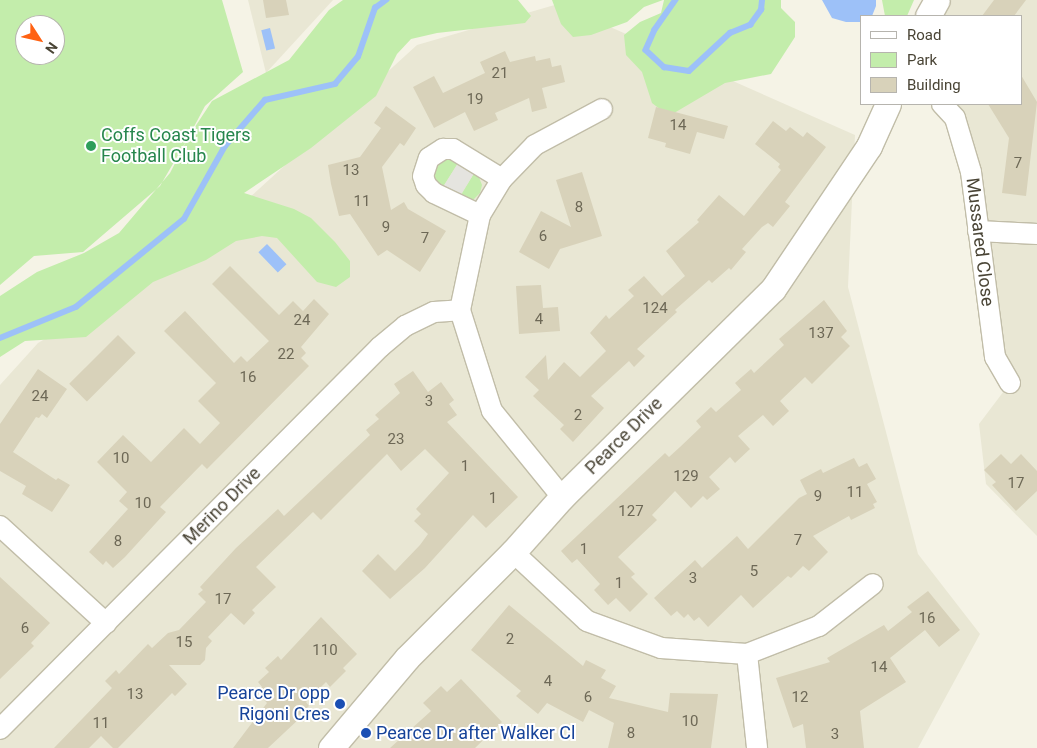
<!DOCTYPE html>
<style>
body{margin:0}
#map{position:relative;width:1037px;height:748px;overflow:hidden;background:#f5f3e6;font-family:Roboto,sans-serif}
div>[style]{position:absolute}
.residential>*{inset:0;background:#e9e7d4}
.green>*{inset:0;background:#c3edab}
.parking>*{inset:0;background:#e5e4df;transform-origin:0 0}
.water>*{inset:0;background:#9dc1f8;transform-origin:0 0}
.stream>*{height:5.5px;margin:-2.75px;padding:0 2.75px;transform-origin:2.75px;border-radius:2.75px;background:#9dc1f8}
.building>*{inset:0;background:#d8d2ba;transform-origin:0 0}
.roads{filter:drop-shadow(1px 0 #c1bda8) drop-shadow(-1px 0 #c1bda8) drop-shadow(0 1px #c1bda8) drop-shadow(0 -1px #c1bda8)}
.minor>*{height:20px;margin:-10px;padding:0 10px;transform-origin:10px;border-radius:10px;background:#fff}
.tertiary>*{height:25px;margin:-12.5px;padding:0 12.5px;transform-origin:12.5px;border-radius:12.5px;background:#fff}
.dots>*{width:14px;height:14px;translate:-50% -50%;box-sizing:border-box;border:2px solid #fff;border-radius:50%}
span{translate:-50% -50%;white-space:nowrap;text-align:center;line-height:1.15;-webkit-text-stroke:4px #fff;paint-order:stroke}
.number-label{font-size:15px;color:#6d6856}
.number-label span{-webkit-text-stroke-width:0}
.leisure-label{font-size:18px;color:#27864d}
.left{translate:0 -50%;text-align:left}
.street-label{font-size:18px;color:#494435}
.transit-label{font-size:18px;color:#164399}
.right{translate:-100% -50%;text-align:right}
.legend{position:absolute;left:860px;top:15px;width:162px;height:90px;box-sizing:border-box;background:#fff;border:1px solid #b6b4ae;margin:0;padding:6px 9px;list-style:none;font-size:15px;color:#494435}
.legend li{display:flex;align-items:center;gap:10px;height:25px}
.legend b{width:25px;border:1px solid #b6b4ae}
.north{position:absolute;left:15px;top:15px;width:50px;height:50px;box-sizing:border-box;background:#fff;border:1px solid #b6b4ae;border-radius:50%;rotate:125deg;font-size:14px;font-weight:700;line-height:20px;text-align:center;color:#494435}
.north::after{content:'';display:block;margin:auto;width:18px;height:22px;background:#ff6213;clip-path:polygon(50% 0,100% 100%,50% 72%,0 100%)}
</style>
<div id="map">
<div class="residential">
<div style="clip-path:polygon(248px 0,333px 0,266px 73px)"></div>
<div style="clip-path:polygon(937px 0,1037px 0,1037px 536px,986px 484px,979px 424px,1010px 383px,978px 231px,942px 104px,1021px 104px,1021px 16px,928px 16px)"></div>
<div style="clip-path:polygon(558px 4px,855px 135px,848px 287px,918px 554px,980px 634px,918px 748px,0 748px,0 385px,38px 343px,181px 260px,417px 45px)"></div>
</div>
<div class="green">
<div style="clip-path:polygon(evenodd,0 0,222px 0,243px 72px,205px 106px,189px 136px,212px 101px,289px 60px,329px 10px,343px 0,518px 0,531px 16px,525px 23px,437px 33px,411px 39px,397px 54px,376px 96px,311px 148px,244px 193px,294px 209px,311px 218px,335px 242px,350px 261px,350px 277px,336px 287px,317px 282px,277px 238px,262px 236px,236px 241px,206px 260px,153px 282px,86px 337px,25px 341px,0 357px,0 296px,37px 272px,84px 253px,119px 233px,170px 173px,188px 138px,160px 186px,83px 252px,34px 256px,0 285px,0 0,25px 25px,55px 25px,55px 55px,25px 55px,25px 25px)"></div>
<div style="clip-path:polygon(552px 0,663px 0,644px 7px,627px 22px,591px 35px,573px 37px,561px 24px)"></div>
<div style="clip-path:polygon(664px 0,781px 0,781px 8px,795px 22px,795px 37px,771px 74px,725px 83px,669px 116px,652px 103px,642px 72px,626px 55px,624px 35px,640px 22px,661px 13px)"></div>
<div style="clip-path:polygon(882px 0,914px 0,907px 16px,885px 16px)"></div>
<div style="clip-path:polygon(451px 157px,460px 160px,441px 190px,435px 183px,435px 165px)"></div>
<div style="clip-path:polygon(476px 170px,482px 185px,480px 193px,474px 199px,458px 200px)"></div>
</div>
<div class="parking">
<div style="left:460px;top:160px;width:19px;height:36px;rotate:32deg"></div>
</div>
<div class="water">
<div style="clip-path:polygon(822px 0,876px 0,876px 6px,872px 16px,861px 16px,861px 22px,846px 22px,832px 18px)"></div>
<div style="left:270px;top:28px;width:21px;height:9px;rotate:76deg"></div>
<div style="left:267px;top:244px;width:28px;height:12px;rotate:46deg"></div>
</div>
<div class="stream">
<div style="left:676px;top:0;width:37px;rotate:125deg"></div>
<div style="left:655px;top:30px;width:22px;rotate:114deg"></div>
<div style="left:646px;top:50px;width:25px;rotate:43deg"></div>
<div style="left:664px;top:67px;width:25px;rotate:9deg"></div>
<div style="left:689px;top:71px;width:56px;rotate:-42.8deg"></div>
<div style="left:730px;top:33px;width:22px;rotate:-22deg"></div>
<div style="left:750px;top:25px;width:19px;rotate:-54deg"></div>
<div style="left:761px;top:10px;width:10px;rotate:-84deg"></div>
<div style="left:0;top:338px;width:82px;rotate:-22.2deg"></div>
<div style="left:76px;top:307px;width:139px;rotate:-39.2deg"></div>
<div style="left:184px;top:219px;width:84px;rotate:-60.7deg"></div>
<div style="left:225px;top:146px;width:61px;rotate:-49deg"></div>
<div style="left:265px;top:100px;width:72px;rotate:-12.9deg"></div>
<div style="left:335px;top:84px;width:35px;rotate:-50deg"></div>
<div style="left:358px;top:57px;width:52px;rotate:-70.9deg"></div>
<div style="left:375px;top:8px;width:14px;rotate:-36deg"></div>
</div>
<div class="building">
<div style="clip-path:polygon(263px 0,286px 0,289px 15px,266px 18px)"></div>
<div style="clip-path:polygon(994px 0,1026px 0,1014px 16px,982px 16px)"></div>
<div style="clip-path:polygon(505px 51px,510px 62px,535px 56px,536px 61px,550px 58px,552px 67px,561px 65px,565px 82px,542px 88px,547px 108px,532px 112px,529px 98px,495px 113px,498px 120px,474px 131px,465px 112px,434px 128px,413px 87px,434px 76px,443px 93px,485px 73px,480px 62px)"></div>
<div style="clip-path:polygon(1021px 75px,1037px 102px,1026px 196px,1002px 193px,1009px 138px,988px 104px,1021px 104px)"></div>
<div style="clip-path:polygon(386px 106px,416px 128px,404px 146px,400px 143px,382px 167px,391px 210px,404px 202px,408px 209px,446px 231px,420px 272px,387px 250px,378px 256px,350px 214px,339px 216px,331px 184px,328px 165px,360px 157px,381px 128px,374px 123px)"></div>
<div style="clip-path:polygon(656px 107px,728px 126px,724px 139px,697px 132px,690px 154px,665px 147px,666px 143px,648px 138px)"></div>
<div style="clip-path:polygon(773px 121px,786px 131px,790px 127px,803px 137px,807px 132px,826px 147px,785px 202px,790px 206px,773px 227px,768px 223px,762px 227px,742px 249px,746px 252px,731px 270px,729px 268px,712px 283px,709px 280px,675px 310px,677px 312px,637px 349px,645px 356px,634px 367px,629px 361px,591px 396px,604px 408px,573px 442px,560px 429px,564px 425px,533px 396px,539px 390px,525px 377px,546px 355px,548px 380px,564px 362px,580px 377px,606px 351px,590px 333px,606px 315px,609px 319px,634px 296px,628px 290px,644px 276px,662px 296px,685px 276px,666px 251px,699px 222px,697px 220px,719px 195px,744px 216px,781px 170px,778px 167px,780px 164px,755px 144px)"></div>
<div style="clip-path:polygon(582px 172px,602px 236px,560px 249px,549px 269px,519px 252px,541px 211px,571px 227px,556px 180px)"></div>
<div style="clip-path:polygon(230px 266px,279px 315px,293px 301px,303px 311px,314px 299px,329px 314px,301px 347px,306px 353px,301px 358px,309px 366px,207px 469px,202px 464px,160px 507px,166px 512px,125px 557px,113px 568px,106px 561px,103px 565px,89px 552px,128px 509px,119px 501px,127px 492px,97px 462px,123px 435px,151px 462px,184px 428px,200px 444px,220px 423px,198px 401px,216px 383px,164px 331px,185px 311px,234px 363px,241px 356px,247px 362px,269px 341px,212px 284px)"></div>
<div style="clip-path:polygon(541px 285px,543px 308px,558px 307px,560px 331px,519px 334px,516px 286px)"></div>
<div style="clip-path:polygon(824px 300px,847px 331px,841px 337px,850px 346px,812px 384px,805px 377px,780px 401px,789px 411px,773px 426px,763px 415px,738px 436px,750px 449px,735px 463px,730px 457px,709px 477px,720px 489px,707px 500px,703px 496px,691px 508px,675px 491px,652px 515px,657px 520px,618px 557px,635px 574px,631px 577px,648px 594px,630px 612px,616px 598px,608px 605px,594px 590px,600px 584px,577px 559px,572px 563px,561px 551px,665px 453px,669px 457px,680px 447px,701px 427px,696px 421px,711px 407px,716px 412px,741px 390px,735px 383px,751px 369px,754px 373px,784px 345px,779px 339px)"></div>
<div style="left:118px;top:335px;width:25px;height:69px;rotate:45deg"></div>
<div style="clip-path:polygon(38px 369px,67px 389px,47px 418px,42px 414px,39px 418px,36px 417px,13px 452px,56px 480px,58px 478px,70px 485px,52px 512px,22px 494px,26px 486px,0 471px,0 424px)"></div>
<div style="clip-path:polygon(413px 371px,428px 392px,441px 382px,454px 400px,449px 404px,457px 415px,447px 422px,518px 497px,486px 528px,473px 515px,425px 568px,390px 599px,362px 571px,378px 554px,395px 571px,420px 545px,428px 534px,414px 521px,421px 514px,416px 509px,449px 473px,425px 449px,401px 471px,387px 454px,321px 520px,313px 512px,256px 567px,276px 587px,252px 610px,255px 613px,244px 625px,231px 613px,208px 637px,212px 641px,206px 648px,205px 660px,200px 665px,169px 665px,187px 684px,175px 696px,172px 693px,118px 748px,113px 748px,101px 736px,89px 748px,54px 748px,112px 688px,105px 681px,116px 670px,119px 674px,148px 644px,152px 648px,168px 633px,179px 630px,206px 602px,198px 594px,203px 590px,200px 587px,236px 548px,278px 509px,284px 516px,370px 435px,366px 430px,379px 419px,375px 415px,400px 393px,394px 384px)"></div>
<div style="clip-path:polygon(1001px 454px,1011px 464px,1021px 454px,1037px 471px,1037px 491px,1016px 511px,992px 485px,996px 482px,984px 470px)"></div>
<div style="clip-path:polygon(854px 458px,859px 467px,867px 463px,876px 479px,867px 484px,877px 502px,873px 504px,875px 508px,851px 520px,849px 516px,813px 536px,828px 552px,809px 571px,803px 566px,791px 578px,788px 576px,753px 608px,741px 595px,708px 627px,699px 617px,694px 621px,688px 614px,684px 618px,677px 611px,671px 616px,654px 598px,695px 560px,702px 568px,737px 536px,748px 549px,799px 498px,807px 494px,800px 480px,821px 469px,823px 473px)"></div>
<div style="clip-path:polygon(0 577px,50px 623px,31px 643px,34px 646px,0 679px)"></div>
<div style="clip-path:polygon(928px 591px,960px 630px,939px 647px,925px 630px,890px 658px,906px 682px,860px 711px,864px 748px,806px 748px,803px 724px,793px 728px,776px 678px,830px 662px,827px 658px,884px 625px,888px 631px,912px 612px,907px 607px)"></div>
<div style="clip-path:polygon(509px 605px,583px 666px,586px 660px,606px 670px,601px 678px,616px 686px,609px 698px,668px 712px,670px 693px,718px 694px,711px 748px,608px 748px,614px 723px,589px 710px,583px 722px,547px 703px,538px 714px,516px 696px,521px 691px,471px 650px)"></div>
<div style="clip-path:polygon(321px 617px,357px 654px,343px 668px,346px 671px,330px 687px,326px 682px,306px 702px,309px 706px,298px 716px,300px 718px,268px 748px,233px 748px,267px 703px,257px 692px,262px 687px,258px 682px,269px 672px,265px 668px,278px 656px,281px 660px)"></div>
<div style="clip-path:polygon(461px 679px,502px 722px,475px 748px,390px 748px,431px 711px,423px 703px,441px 686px,447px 692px)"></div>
</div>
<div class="roads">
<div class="minor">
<div style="left:942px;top:104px;width:19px;rotate:47deg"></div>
<div style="left:955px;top:118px;width:56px;rotate:73.5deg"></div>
<div style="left:971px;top:172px;width:187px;rotate:82.6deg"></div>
<div style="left:995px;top:357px;width:30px;rotate:60deg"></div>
<div style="left:480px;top:215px;width:51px;rotate:-154.4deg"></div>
<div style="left:434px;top:193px;width:11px;rotate:-135deg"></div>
<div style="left:426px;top:185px;width:9px;rotate:-108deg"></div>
<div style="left:423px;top:176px;width:19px;rotate:-72deg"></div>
<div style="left:429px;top:158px;width:17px;rotate:-33deg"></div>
<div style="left:443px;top:149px;width:10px"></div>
<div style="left:453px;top:149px;width:57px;rotate:31.5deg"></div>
<div style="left:978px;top:231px;width:59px;rotate:2.9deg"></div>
<div style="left:562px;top:497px;width:111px;rotate:-129.1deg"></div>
<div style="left:492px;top:411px;width:106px;rotate:-107.6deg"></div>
<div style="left:460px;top:310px;width:97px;rotate:-78.1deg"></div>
<div style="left:480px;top:215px;width:42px;rotate:-58.6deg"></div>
<div style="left:502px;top:179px;width:47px;rotate:-45.9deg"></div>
<div style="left:535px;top:145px;width:76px;rotate:-28.2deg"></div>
<div style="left:0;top:526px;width:144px;rotate:42.5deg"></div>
<div style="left:513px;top:552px;width:101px;rotate:43deg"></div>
<div style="left:587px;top:621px;width:79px;rotate:20deg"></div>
<div style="left:661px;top:648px;width:86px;rotate:4deg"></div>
<div style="left:747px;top:654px;width:77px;rotate:-21.3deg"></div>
<div style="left:819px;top:626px;width:68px;rotate:-37.9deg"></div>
<div style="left:747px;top:654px;width:95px;rotate:83.9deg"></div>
<div style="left:0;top:729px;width:539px;rotate:-45.15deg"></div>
<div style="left:380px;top:347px;width:33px;rotate:-40deg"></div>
<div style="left:405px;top:326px;width:32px;rotate:-26deg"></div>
<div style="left:434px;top:312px;width:26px;rotate:-4deg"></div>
</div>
<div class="tertiary">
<div style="left:928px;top:16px;width:18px;rotate:-61deg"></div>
<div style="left:331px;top:748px;width:118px;rotate:-49.8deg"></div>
<div style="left:407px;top:658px;width:150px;rotate:-45deg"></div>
<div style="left:513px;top:552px;width:74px;rotate:-48.3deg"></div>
<div style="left:562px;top:497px;width:296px;rotate:-44.6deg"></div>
<div style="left:773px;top:289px;width:172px;rotate:-56.1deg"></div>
<div style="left:869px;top:146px;width:46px;rotate:-65.7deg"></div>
</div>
</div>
<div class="dots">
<div style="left:91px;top:146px;background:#2e9e5b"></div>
<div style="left:340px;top:704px;background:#1a4fb4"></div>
<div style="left:366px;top:733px;background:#1a4fb4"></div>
</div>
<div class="number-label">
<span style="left:500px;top:74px">21</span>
<span style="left:475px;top:100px">19</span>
<span style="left:678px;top:126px">14</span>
<span style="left:1018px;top:164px">7</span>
<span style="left:351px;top:171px">13</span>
<span style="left:362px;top:202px">11</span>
<span style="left:579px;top:208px">8</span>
<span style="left:386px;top:228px">9</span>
<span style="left:543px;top:237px">6</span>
<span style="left:425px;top:239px">7</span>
<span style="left:655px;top:309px">124</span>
<span style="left:539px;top:320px">4</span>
<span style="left:302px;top:321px">24</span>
<span style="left:821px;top:334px">137</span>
<span style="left:286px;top:355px">22</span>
<span style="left:248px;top:378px">16</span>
<span style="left:40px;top:397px">24</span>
<span style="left:429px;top:402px">3</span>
<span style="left:578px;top:416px">2</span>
<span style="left:396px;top:440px">23</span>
<span style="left:121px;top:459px">10</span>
<span style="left:465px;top:467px">1</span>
<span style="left:686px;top:477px">129</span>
<span style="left:1016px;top:484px">17</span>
<span style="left:855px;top:493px">11</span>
<span style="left:818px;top:497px">9</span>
<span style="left:493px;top:499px">1</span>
<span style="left:143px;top:504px">10</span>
<span style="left:631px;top:512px">127</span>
<span style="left:798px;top:541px">7</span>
<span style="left:118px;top:542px">8</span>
<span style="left:584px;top:550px">1</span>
<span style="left:754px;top:572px">5</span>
<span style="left:693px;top:579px">3</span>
<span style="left:619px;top:584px">1</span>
<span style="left:223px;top:600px">17</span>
<span style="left:927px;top:619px">16</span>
<span style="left:25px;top:629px">6</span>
<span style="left:510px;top:640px">2</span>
<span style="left:184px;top:643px">15</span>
<span style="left:325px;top:651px">110</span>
<span style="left:879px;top:668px">14</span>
<span style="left:548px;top:682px">4</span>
<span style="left:135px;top:695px">13</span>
<span style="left:588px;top:698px">6</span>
<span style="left:800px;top:698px">12</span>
<span style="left:690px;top:722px">10</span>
<span style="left:101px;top:724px">11</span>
<span style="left:631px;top:734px">8</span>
<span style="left:835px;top:735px">3</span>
</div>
<div class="leisure-label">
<span class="left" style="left:101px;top:146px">Coffs Coast Tigers<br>Football Club</span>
</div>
<div class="street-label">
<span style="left:980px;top:242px;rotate:83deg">Mussared Close</span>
<span style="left:624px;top:436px;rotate:-45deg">Pearce Drive</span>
<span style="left:222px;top:506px;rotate:-45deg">Merino Drive</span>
</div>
<div class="transit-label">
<span class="right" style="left:330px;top:704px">Pearce Dr opp<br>Rigoni Cres</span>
<span class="left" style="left:376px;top:733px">Pearce Dr after Walker Cl</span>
</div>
<ul class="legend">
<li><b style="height:6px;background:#fff"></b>Road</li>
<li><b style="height:14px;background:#c3edab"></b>Park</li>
<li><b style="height:14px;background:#d8d2ba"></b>Building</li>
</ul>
<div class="north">N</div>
</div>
